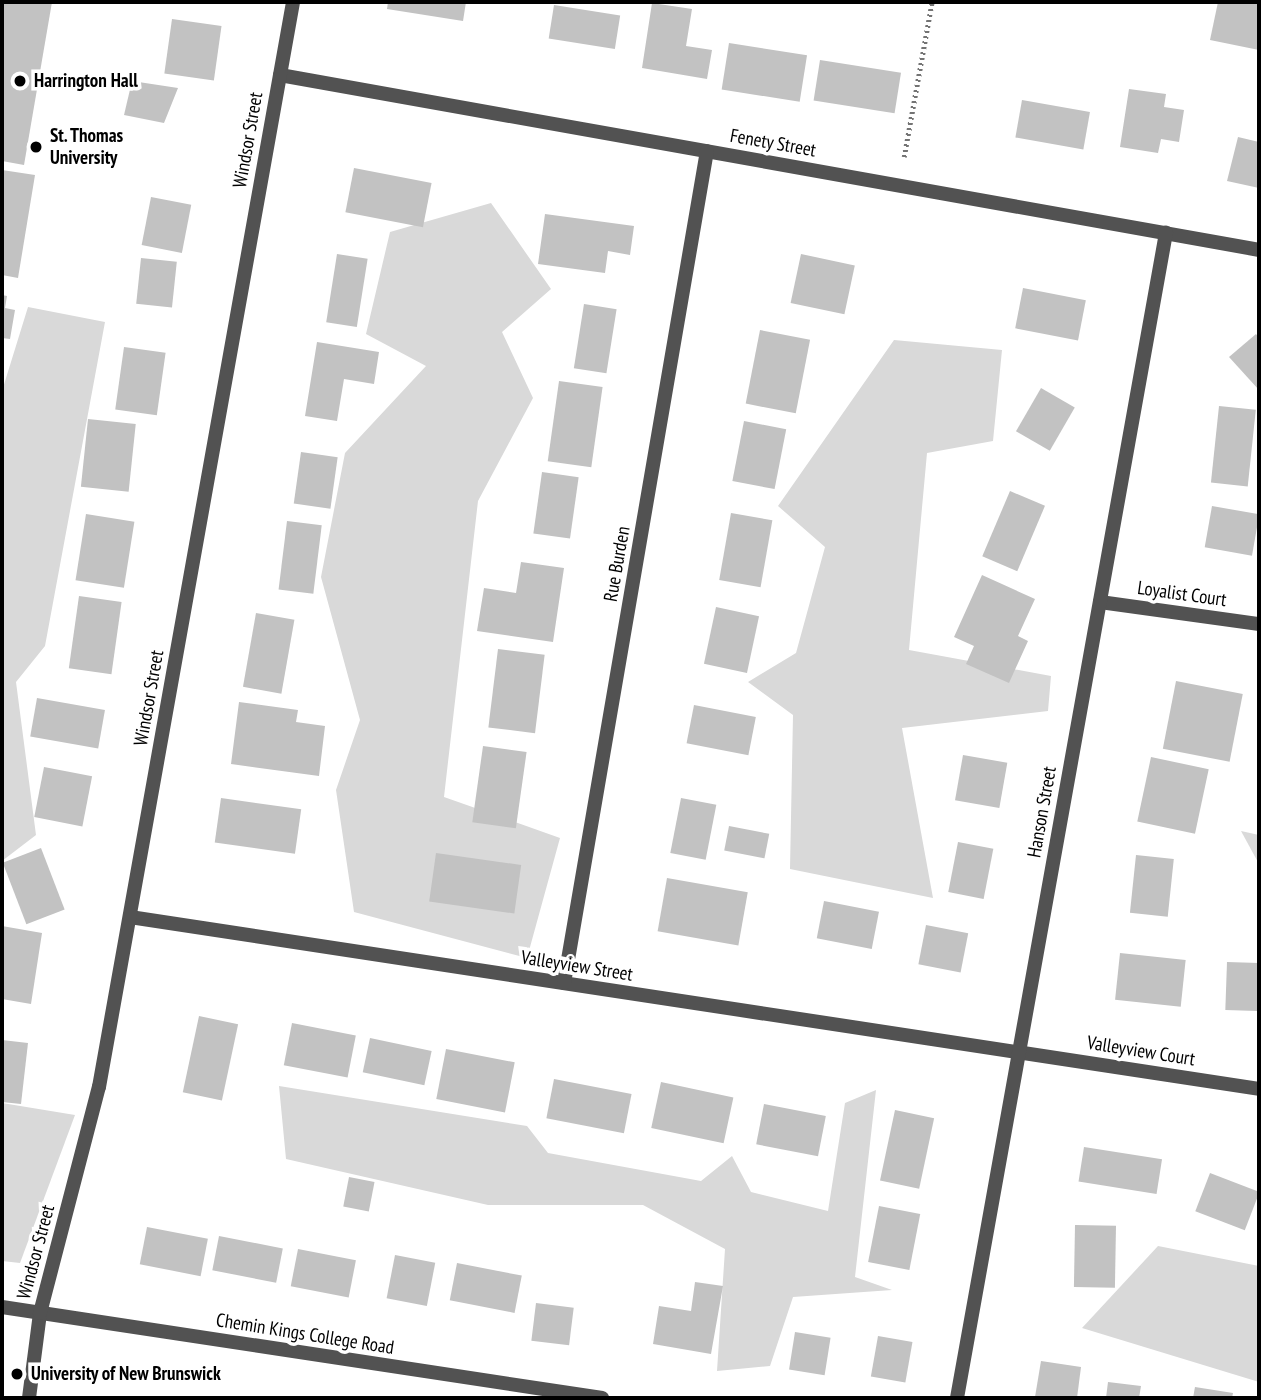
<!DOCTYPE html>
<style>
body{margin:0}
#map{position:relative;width:1261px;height:1400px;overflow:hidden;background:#fff;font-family:"PT Sans Narrow",sans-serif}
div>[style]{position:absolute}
.green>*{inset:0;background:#d9d9d9}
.building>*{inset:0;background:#c2c2c2;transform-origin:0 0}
.path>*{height:4.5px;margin-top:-2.25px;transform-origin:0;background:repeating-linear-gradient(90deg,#747474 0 2px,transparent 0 5.5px)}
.street>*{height:14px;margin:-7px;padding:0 7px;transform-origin:7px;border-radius:7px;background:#525252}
.dots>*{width:19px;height:19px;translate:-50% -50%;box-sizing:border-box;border:4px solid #fff;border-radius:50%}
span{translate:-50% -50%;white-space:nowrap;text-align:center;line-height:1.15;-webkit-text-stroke:7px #fff;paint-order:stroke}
.poi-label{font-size:19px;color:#000;font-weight:700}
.left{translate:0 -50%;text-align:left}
.street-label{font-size:19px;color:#000}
.frame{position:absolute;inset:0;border:4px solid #000;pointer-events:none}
</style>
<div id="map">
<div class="green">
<div style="clip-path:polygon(491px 203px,551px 289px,502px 332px,533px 398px,478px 501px,444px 797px,560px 838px,527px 958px,354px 912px,336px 790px,360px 720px,321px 577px,345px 453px,426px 366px,366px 334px,390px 232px)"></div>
<div style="clip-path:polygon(28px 307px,105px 322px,45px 646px,16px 682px,36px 835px,2px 861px,2px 391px)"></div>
<div style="clip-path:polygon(894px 340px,1002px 350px,993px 441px,927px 453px,909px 650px,1051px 676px,1048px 711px,902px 728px,933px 898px,790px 869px,793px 715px,748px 682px,796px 653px,825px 547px,778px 506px)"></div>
<div style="clip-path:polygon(1241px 831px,1259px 835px,1259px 864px)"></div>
<div style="clip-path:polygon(279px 1086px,527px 1126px,548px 1153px,701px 1181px,732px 1156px,751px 1192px,828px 1211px,845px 1103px,876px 1090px,855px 1277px,892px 1290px,793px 1297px,770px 1366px,717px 1371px,725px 1249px,643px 1205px,488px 1205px,286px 1159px)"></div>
<div style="clip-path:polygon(2px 1103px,75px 1115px,20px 1263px,2px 1261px)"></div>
<div style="clip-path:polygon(1158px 1246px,1259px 1266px,1259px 1382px,1082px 1328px)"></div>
</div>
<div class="building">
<div style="clip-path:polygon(2px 2px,52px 2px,24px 165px,2px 161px)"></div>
<div style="clip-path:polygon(388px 2px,466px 2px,463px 21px,387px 9px)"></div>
<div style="clip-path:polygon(1218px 2px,1259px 3px,1259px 50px,1210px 40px)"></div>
<div style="clip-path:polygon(652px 3px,692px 9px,686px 46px,712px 50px,707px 79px,642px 68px)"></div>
<div style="left:554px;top:5px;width:67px;height:34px;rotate:9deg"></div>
<div style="left:172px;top:19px;width:50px;height:55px;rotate:8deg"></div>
<div style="left:729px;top:43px;width:79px;height:47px;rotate:9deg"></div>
<div style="left:820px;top:60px;width:82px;height:41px;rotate:9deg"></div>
<div style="clip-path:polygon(132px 81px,178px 88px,164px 123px,124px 115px)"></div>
<div style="clip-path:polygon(1129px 89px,1166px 94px,1164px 107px,1184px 110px,1179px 142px,1161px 139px,1158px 153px,1120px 147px)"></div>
<div style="left:1022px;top:100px;width:69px;height:38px;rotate:10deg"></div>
<div style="clip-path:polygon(1238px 137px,1259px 142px,1259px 188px,1227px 181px)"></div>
<div style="left:354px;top:168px;width:79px;height:45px;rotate:11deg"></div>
<div style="clip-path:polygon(2px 170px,35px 175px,18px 278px,2px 275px)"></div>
<div style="left:151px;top:197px;width:41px;height:49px;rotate:11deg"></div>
<div style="clip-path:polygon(545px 214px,634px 226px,630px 255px,608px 251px,605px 273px,538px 264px)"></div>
<div style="left:337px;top:254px;width:31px;height:69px;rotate:9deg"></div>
<div style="left:801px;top:254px;width:55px;height:50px;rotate:12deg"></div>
<div style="left:141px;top:258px;width:36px;height:46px;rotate:6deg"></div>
<div style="left:1023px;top:288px;width:64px;height:41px;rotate:11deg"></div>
<div style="clip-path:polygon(2px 295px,7px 296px,5px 308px,15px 310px,10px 339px,2px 338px)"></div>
<div style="left:584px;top:304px;width:33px;height:65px;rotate:9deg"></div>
<div style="left:760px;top:330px;width:51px;height:75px;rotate:11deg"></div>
<div style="clip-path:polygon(1256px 334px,1259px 338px,1259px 390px,1229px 357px)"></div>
<div style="clip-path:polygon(317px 342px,379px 352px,374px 384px,344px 379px,337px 421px,305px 416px)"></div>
<div style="left:124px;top:347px;width:42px;height:63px;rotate:8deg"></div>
<div style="left:559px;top:381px;width:44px;height:81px;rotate:8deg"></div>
<div style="left:1041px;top:388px;width:39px;height:50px;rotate:30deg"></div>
<div style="left:1219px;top:406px;width:37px;height:77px;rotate:6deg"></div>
<div style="left:88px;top:419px;width:48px;height:68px;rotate:6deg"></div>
<div style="left:744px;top:421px;width:43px;height:61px;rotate:11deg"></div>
<div style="left:301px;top:452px;width:37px;height:52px;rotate:8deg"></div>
<div style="left:542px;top:472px;width:37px;height:62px;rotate:8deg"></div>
<div style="left:1010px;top:491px;width:38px;height:71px;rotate:23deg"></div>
<div style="left:1212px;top:506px;width:48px;height:42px;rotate:10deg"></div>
<div style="left:731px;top:513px;width:42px;height:68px;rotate:10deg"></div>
<div style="left:86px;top:514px;width:49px;height:67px;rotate:9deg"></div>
<div style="left:287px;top:521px;width:35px;height:69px;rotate:7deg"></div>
<div style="clip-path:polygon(521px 562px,564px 568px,553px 642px,477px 631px,484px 588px,516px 593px)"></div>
<div style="clip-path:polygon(982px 575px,1035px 599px,1018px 636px,1028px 641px,1009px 683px,966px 664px,974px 646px,954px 637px)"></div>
<div style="left:79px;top:596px;width:43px;height:73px;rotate:8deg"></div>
<div style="left:716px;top:607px;width:44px;height:58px;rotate:12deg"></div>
<div style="left:256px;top:613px;width:39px;height:75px;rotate:10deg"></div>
<div style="left:498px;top:649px;width:47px;height:79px;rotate:7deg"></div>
<div style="left:1176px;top:681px;width:68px;height:69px;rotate:11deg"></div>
<div style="left:37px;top:698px;width:69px;height:39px;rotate:10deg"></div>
<div style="clip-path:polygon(239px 702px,298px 710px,296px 722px,325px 726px,319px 776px,231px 764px)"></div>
<div style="left:694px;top:705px;width:63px;height:39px;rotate:11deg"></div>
<div style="left:483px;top:746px;width:44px;height:77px;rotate:8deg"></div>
<div style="left:963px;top:755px;width:45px;height:46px;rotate:10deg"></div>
<div style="left:1151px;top:757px;width:59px;height:66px;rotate:12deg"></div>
<div style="left:44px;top:767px;width:49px;height:51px;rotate:11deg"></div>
<div style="left:221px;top:798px;width:81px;height:45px;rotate:8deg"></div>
<div style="left:681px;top:798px;width:36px;height:56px;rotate:11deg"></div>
<div style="left:729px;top:826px;width:41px;height:25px;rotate:11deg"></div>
<div style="left:958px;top:842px;width:36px;height:51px;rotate:11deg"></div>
<div style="left:41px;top:848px;width:66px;height:41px;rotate:69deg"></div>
<div style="left:436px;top:853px;width:86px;height:49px;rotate:8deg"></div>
<div style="left:1136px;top:855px;width:38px;height:58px;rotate:6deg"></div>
<div style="left:667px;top:878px;width:82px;height:54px;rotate:10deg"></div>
<div style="left:824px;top:901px;width:56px;height:38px;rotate:11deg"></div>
<div style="left:926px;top:925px;width:43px;height:40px;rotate:11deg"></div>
<div style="clip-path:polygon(2px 926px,42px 933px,31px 1004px,2px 999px)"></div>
<div style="left:1120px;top:953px;width:66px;height:47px;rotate:6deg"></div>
<div style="left:1227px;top:962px;width:32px;height:48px;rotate:2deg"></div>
<div style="left:199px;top:1016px;width:40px;height:78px;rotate:12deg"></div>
<div style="left:292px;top:1023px;width:65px;height:43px;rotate:11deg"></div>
<div style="left:370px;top:1038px;width:63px;height:35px;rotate:12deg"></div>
<div style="clip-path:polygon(2px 1040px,28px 1043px,21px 1104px,2px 1102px)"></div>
<div style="left:446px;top:1049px;width:70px;height:51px;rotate:11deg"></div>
<div style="left:554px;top:1079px;width:79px;height:40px;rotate:11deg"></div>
<div style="left:661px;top:1082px;width:74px;height:47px;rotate:12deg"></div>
<div style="left:764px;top:1104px;width:63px;height:41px;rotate:11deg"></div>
<div style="left:895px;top:1110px;width:40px;height:72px;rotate:12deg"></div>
<div style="left:1084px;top:1147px;width:79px;height:35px;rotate:9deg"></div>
<div style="left:1210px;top:1173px;width:53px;height:41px;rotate:21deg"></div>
<div style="left:349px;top:1177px;width:26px;height:30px;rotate:11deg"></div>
<div style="left:879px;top:1206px;width:42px;height:57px;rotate:11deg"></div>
<div style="left:1075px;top:1225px;width:41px;height:62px;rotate:1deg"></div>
<div style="left:147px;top:1227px;width:62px;height:38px;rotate:11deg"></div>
<div style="left:219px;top:1236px;width:65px;height:35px;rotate:11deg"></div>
<div style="left:298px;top:1249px;width:59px;height:38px;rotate:11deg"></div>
<div style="left:395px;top:1255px;width:41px;height:44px;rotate:11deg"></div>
<div style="left:457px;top:1263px;width:66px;height:38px;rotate:11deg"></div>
<div style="clip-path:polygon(695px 1282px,723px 1286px,711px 1354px,653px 1344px,659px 1306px,691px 1311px)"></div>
<div style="left:536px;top:1303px;width:38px;height:38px;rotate:7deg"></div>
<div style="left:795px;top:1332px;width:36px;height:38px;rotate:9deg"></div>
<div style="left:878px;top:1336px;width:35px;height:41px;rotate:10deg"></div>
<div style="clip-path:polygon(1041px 1361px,1081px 1367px,1077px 1398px,1035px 1397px)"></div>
<div style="clip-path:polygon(1108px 1382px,1141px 1386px,1139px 1398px,1106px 1398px)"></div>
<div style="clip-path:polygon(1195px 1387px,1233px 1393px,1232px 1398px,1193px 1398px)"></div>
</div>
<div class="path">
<div style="left:904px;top:157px;width:158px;rotate:-79.8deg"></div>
</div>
<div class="street">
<div style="left:280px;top:75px;width:995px;rotate:10.13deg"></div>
<div style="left:1100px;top:602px;width:161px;rotate:7.9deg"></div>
<div style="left:130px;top:917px;width:1142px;rotate:8.66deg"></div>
<div style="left:564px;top:983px;width:844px;rotate:-80.25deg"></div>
<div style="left:2px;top:1307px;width:607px;rotate:8.62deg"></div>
<div style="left:29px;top:1398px;width:86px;rotate:-82.6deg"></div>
<div style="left:40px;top:1313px;width:234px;rotate:-75.4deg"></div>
<div style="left:99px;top:1087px;width:1102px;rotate:-79.86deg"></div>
<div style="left:957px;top:1398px;width:1184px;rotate:-79.83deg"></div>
</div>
<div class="dots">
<div style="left:20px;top:81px;background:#000"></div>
<div style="left:36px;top:147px;background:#000"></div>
<div style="left:17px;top:1374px;background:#000"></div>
</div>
<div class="poi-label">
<span class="left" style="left:34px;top:81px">Harrington Hall</span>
<span class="left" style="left:50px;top:147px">St. Thomas<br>University</span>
<span class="left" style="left:31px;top:1374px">University of New Brunswick</span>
</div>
<div class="street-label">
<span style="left:248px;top:140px;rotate:-80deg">Windsor Street</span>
<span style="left:773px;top:143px;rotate:10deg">Fenety Street</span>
<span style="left:617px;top:564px;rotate:-80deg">Rue Burden</span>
<span style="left:1182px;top:594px;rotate:8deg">Loyalist Court</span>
<span style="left:149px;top:698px;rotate:-80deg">Windsor Street</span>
<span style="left:1042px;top:812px;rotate:-80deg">Hanson Street</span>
<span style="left:577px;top:966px;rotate:9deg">Valleyview Street</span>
<span style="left:1141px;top:1051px;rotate:9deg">Valleyview Court</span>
<span style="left:36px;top:1252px;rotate:-75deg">Windsor Street</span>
<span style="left:305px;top:1334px;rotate:9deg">Chemin Kings College Road</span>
</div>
<div class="frame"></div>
</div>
